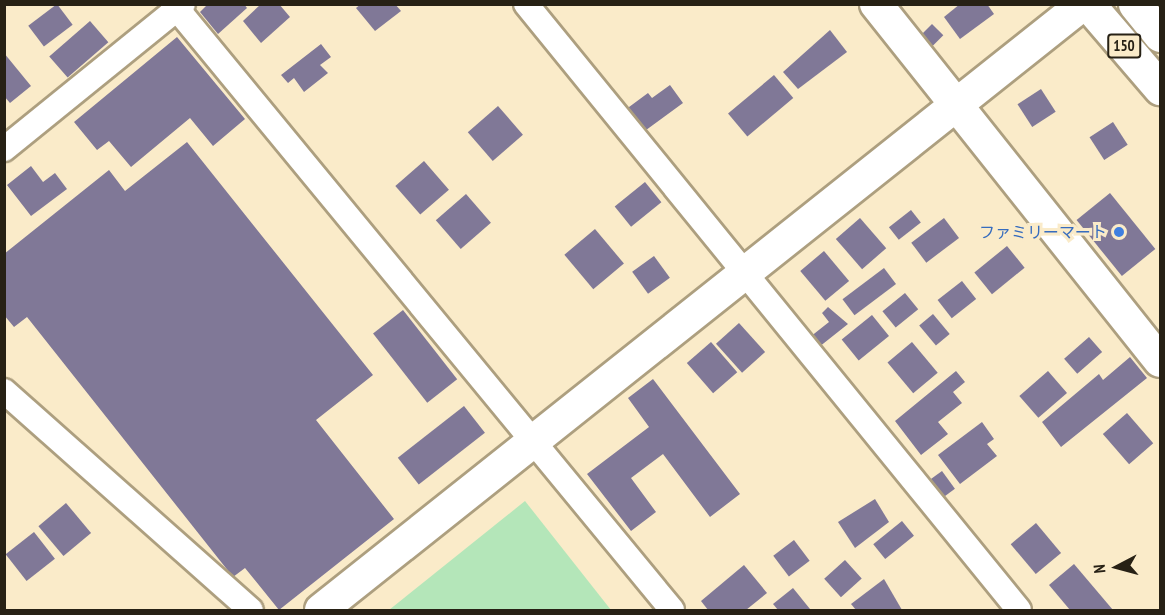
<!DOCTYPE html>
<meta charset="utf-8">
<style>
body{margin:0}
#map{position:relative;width:1165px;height:615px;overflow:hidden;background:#faebc9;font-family:"PT Sans Narrow","Noto Sans JP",sans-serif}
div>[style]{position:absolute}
.green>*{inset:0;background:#b4e6b9}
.building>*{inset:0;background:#807897;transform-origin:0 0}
.roads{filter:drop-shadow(2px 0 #ad9f7f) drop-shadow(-2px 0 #ad9f7f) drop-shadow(0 2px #ad9f7f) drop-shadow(0 -2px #ad9f7f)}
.minor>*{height:24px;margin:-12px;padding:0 12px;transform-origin:12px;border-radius:12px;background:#fff}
.tertiary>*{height:32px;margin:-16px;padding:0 16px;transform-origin:16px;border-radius:16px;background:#fff}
.trunk>*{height:33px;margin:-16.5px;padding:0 16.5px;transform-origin:16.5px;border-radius:16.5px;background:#fff}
.dots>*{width:16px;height:16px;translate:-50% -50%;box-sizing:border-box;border:3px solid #faebc9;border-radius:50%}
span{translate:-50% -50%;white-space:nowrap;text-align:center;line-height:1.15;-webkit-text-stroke:6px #faebc9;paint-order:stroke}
.shield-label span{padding:2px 4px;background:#faebc9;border:2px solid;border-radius:4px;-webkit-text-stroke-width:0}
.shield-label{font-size:15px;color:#272115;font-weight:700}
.shop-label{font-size:16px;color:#366cbe}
.right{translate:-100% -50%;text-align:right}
.frame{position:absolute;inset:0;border:6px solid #272115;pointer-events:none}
.north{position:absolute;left:1087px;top:537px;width:60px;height:60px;-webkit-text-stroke:4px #faebc9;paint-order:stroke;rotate:264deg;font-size:16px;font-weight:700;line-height:24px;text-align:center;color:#272115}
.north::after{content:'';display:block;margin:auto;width:21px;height:27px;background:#272115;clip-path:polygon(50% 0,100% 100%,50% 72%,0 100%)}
</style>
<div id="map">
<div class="green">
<div style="clip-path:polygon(525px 501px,611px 610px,389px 610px)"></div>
</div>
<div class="building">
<div style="left:57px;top:4px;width:26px;height:36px;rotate:53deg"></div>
<div style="clip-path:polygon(208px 4px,244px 4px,247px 8px,218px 34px,200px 12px)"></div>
<div style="clip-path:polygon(261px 4px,279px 4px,290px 17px,261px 43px,243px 21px)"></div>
<div style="clip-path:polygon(361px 4px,395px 4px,401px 11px,375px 31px,356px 8px)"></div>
<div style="clip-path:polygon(960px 4px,987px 4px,994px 14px,960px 39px,944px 17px)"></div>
<div style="left:90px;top:21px;width:28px;height:54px;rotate:49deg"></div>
<div style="left:932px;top:24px;width:16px;height:18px;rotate:45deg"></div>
<div style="clip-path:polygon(830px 30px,847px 52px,798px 89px,783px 72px)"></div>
<div style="clip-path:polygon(177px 37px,245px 119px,213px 146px,190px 118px,131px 167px,109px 141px,97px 150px,74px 122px)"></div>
<div style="clip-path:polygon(321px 44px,331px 57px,320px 65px,328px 73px,304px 92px,294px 78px,288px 83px,281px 75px)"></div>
<div style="clip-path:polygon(4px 53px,31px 86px,10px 103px,4px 96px)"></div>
<div style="left:774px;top:75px;width:30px;height:60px;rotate:50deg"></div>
<div style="clip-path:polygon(670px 85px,683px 103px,642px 133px,625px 110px,648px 93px,652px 98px)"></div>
<div style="left:1041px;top:89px;width:27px;height:28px;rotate:57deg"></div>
<div style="left:498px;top:106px;width:38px;height:40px;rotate:49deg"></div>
<div style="left:1113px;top:122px;width:27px;height:28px;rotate:57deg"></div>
<div style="clip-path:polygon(187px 142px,373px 375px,316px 420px,394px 519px,279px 610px,245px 568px,233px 577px,27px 317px,14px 327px,4px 315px,4px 254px,109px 170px,125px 191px)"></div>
<div style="left:424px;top:161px;width:38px;height:38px;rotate:49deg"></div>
<div style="clip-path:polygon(31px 166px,43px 182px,55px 173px,67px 189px,31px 216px,7px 185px)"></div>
<div style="left:645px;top:182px;width:26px;height:39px;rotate:51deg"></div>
<div style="left:1110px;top:193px;width:72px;height:43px;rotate:51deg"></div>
<div style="left:466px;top:194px;width:38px;height:40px;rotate:49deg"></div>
<div style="left:911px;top:210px;width:16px;height:28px;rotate:52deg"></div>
<div style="left:860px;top:218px;width:40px;height:32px;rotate:49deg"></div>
<div style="left:944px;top:218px;width:25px;height:41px;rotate:53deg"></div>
<div style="left:595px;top:229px;width:45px;height:40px;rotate:50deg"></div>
<div style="left:1007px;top:246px;width:28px;height:42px;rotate:51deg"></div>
<div style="left:824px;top:251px;width:39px;height:31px;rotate:50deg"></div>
<div style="left:654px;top:256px;width:27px;height:27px;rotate:54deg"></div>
<div style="left:884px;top:268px;width:20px;height:52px;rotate:53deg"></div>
<div style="left:962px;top:281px;width:23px;height:31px;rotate:52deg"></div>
<div style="left:905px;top:293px;width:21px;height:29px;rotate:51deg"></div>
<div style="clip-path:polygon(828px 307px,848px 324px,819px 347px,810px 337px,829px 322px,822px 313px)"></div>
<div style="left:403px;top:310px;width:88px;height:38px;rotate:52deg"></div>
<div style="left:933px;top:314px;width:26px;height:18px;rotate:50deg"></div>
<div style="left:872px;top:315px;width:27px;height:39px;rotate:51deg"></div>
<div style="left:739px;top:323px;width:39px;height:31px;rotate:48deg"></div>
<div style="left:1089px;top:337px;width:20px;height:33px;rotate:49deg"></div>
<div style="left:711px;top:342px;width:40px;height:32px;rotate:49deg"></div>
<div style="left:912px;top:342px;width:40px;height:32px;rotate:50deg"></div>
<div style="clip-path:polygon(1130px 357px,1147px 378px,1061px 447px,1042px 422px,1099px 374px,1103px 380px)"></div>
<div style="clip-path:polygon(956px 371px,965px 382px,953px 392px,962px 403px,938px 422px,948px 434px,921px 455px,895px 421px)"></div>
<div style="left:1048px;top:371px;width:29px;height:38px;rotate:49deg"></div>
<div style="clip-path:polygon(653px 379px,740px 494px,710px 517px,663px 454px,631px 478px,656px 512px,631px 531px,587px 474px,649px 427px,628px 398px)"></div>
<div style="left:464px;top:406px;width:34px;height:84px;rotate:52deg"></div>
<div style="left:1127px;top:413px;width:40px;height:32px;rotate:49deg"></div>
<div style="clip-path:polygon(982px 422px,994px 439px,987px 444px,997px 456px,960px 484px,938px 455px)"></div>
<div style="left:942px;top:471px;width:22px;height:21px;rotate:54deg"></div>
<div style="clip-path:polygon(875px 499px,889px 522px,855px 548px,838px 522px)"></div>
<div style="left:66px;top:503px;width:39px;height:36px;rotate:50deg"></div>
<div style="left:902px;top:521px;width:19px;height:37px;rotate:51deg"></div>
<div style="left:1036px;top:523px;width:39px;height:33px;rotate:50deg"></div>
<div style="left:34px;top:532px;width:34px;height:36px;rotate:52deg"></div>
<div style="left:794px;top:540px;width:26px;height:26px;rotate:53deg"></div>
<div style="left:845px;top:560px;width:25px;height:28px;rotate:48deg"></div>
<div style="clip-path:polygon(1074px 564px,1113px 610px,1070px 610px,1049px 585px)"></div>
<div style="clip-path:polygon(744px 565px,767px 593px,746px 610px,708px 610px,701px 601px)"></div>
<div style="clip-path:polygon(884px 579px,902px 610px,856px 610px,851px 604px)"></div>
<div style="clip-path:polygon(793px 588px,810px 609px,778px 610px,773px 604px)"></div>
</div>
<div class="roads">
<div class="minor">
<div style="left:173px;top:4px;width:785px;rotate:50.53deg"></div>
<div style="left:526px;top:4px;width:781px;rotate:50.87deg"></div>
<div style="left:4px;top:149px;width:230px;rotate:-39deg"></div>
<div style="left:4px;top:391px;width:330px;rotate:41.6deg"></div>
</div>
<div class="tertiary">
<div style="left:876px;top:4px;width:456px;rotate:51.5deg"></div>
<div style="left:321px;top:610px;width:974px;rotate:-38.49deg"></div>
</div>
<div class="trunk">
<div style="left:1088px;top:4px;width:111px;rotate:49.4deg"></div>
<div style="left:1135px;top:4px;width:40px;rotate:51deg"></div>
</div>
</div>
<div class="dots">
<div style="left:1119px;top:232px;background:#3f7fe0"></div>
</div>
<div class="shield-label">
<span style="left:1124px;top:46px">150</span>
</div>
<div class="shop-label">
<span class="right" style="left:1107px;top:232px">ファミリーマート</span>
</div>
<div class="frame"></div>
<div class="north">N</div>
</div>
